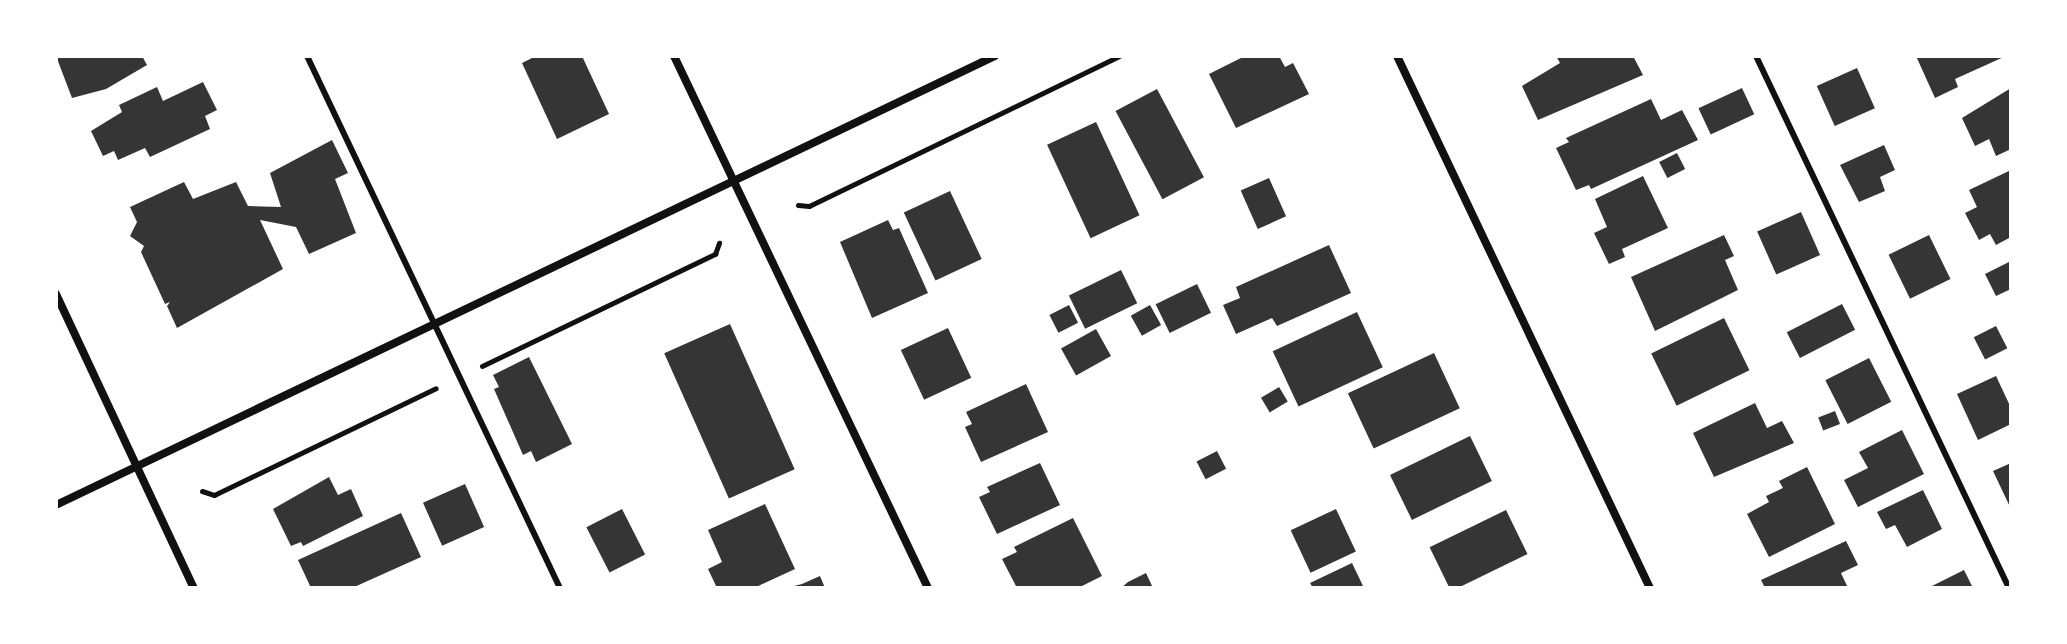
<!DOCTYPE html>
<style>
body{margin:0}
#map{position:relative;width:2067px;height:644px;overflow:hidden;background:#fff;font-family:"IBM Plex Sans",sans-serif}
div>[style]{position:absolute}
.building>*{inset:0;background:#353535;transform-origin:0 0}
.path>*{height:5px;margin:-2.5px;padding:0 2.5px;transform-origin:2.5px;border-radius:2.5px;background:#111}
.service>*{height:6px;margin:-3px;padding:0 3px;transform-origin:3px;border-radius:3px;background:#111}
.minor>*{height:8px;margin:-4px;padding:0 4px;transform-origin:4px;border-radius:4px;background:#111}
span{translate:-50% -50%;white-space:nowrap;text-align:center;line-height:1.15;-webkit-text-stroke:8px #fff;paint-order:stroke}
.frame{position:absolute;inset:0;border:58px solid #fff;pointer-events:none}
</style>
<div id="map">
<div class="building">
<div style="clip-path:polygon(56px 56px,142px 56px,147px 65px,106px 89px,72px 98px)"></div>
<div style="clip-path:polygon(536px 56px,582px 56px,609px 114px,557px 139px,522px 63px)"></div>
<div style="clip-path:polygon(1245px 56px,1279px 56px,1285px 67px,1293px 63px,1309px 94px,1236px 128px,1209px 74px)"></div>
<div style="clip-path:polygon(1556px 56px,1633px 56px,1643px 75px,1538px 120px,1522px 86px,1560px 63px)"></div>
<div style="clip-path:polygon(1916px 56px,2006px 56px,1955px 79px,1958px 87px,1935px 98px)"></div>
<div style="left:1857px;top:68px;width:44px;height:44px;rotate:66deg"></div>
<div style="clip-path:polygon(203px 82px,217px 110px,205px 116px,210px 129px,150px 157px,145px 148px,118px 160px,114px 151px,103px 156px,91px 131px,122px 112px,119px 105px,157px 87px,163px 101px)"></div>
<div style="left:1742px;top:88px;width:29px;height:48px;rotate:65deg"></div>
<div style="clip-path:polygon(2011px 88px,2011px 149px,1996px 156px,1989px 139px,1975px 146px,1962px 118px)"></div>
<div style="left:1157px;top:89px;width:100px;height:47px;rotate:62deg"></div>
<div style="clip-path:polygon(1651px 99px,1661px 120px,1682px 110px,1698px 140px,1591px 189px,1589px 185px,1576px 190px,1556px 148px,1569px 142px,1566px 138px)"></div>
<div style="left:1096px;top:122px;width:103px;height:54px;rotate:65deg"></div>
<div style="clip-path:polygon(332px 140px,348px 173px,335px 179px,356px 233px,309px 254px,296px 227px,260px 220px,283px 269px,177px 328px,167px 306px,170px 302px,165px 304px,141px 252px,144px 246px,130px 236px,137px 222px,130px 207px,184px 182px,193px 199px,236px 182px,248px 206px,281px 207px,270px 173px)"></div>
<div style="clip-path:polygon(1884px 145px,1895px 170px,1880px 177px,1885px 191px,1859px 202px,1840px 165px)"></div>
<div style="left:1677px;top:153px;width:18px;height:20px;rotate:63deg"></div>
<div style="clip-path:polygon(2011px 170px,2011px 237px,1996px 245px,1990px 234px,1979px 240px,1965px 213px,1977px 207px,1969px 190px)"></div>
<div style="clip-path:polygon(1643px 176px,1668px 228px,1622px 249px,1625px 257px,1609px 264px,1594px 233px,1607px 227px,1595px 199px)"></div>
<div style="left:1269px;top:178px;width:42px;height:31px;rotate:66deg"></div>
<div style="left:950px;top:191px;width:75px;height:51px;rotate:65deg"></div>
<div style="left:1801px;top:212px;width:47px;height:48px;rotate:66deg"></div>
<div style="clip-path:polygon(888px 220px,893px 230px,899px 228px,928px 293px,872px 318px,840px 242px)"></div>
<div style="clip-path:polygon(1724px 235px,1734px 256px,1725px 260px,1738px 290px,1655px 331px,1631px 277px)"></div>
<div style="left:1929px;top:235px;width:49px;height:45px;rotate:64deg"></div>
<div style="clip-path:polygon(1329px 245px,1351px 293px,1277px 326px,1272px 318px,1236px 334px,1223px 305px,1240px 298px,1236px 287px)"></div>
<div style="clip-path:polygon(2011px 261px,2011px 289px,1996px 296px,1985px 274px)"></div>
<div style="left:1121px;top:270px;width:37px;height:58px;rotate:64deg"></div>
<div style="left:1197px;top:284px;width:32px;height:46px;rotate:64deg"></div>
<div style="left:1842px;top:304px;width:29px;height:62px;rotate:63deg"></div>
<div style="left:1069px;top:305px;width:20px;height:22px;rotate:63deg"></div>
<div style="left:1150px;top:305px;width:23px;height:22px;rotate:61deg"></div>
<div style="left:1357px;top:312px;width:61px;height:93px;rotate:65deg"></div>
<div style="left:1724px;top:318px;width:58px;height:81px;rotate:64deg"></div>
<div style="left:730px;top:324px;width:159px;height:72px;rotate:66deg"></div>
<div style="left:1996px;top:326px;width:25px;height:25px;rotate:63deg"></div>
<div style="left:948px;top:328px;width:55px;height:52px;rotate:65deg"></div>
<div style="left:1096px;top:329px;width:31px;height:40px;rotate:61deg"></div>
<div style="left:1434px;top:353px;width:61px;height:95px;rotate:65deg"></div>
<div style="clip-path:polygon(529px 357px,572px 444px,536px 462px,531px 451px,523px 455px,494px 389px,499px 387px,493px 375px)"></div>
<div style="left:1869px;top:358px;width:49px;height:49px;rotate:63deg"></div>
<div style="clip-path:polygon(1996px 376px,2011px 408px,2011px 424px,1978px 440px,1957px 394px)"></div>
<div style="clip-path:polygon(1026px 384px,1048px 432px,981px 462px,965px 427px,972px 424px,966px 412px)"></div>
<div style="left:1279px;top:387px;width:17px;height:21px;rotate:59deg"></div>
<div style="clip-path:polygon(1755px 403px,1767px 428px,1782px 421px,1794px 443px,1714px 477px,1693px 433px)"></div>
<div style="left:1835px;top:411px;width:14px;height:18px;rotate:69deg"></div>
<div style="clip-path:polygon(1902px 430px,1924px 474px,1858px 507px,1844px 480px,1868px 468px,1859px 452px)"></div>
<div style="left:1470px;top:436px;width:50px;height:89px;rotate:64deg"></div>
<div style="left:1217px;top:451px;width:20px;height:23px;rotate:63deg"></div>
<div style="clip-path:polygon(1040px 463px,1060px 505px,997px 534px,979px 497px,990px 492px,987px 487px)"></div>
<div style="clip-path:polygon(2011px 463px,2011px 509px,1993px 471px)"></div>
<div style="clip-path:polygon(1807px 467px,1835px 524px,1769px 557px,1747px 514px,1769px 502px,1766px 496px,1783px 488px,1779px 481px)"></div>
<div style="clip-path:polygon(329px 477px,338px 495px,351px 489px,363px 516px,303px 546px,301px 542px,291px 546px,273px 509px)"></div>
<div style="left:465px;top:484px;width:47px;height:46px;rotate:66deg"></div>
<div style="clip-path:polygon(1923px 490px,1942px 529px,1907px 547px,1895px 525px,1886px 529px,1877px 512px)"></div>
<div style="clip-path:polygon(765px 504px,795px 569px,754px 588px,717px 588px,708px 569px,722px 562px,708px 530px)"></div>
<div style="left:622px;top:509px;width:51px;height:40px;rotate:63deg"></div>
<div style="left:1336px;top:509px;width:47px;height:50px;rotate:65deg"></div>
<div style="left:1506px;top:510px;width:49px;height:85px;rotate:64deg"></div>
<div style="clip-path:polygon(401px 513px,421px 557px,352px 588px,311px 588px,298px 560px)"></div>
<div style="clip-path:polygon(1073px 518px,1102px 576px,1078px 588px,1017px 588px,1002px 559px,1017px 552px,1014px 547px)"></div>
<div style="clip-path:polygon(1846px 541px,1858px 565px,1841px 573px,1848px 588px,1765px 588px,1761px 580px)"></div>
<div style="clip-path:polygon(1352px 563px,1364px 588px,1313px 588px,1310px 583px)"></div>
<div style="clip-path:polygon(1964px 570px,1973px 588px,1928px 588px)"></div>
<div style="clip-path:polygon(1146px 573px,1153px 588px,1121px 588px,1128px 582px)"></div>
<div style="clip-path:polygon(820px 576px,825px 588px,786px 588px,802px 584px)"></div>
</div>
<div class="path">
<div style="left:798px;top:205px;width:11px;rotate:5deg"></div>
<div style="left:809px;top:206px;width:344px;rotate:-25.8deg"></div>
<div style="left:482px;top:366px;width:259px;rotate:-25.7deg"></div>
<div style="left:715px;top:254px;width:12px;rotate:-70deg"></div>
<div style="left:202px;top:491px;width:13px;rotate:18deg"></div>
<div style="left:214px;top:495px;width:246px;rotate:-25.7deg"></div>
</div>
<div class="service">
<div style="left:307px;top:56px;width:589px;rotate:64.57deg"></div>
<div style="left:1756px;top:56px;width:589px;rotate:64.57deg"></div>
</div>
<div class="minor">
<div style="left:674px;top:56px;width:590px;rotate:64.48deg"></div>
<div style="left:1397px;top:56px;width:589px;rotate:64.57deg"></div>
<div style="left:56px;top:294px;width:325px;rotate:64.9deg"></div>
<div style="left:56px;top:505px;width:1041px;rotate:-25.56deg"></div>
</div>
<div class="frame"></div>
</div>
